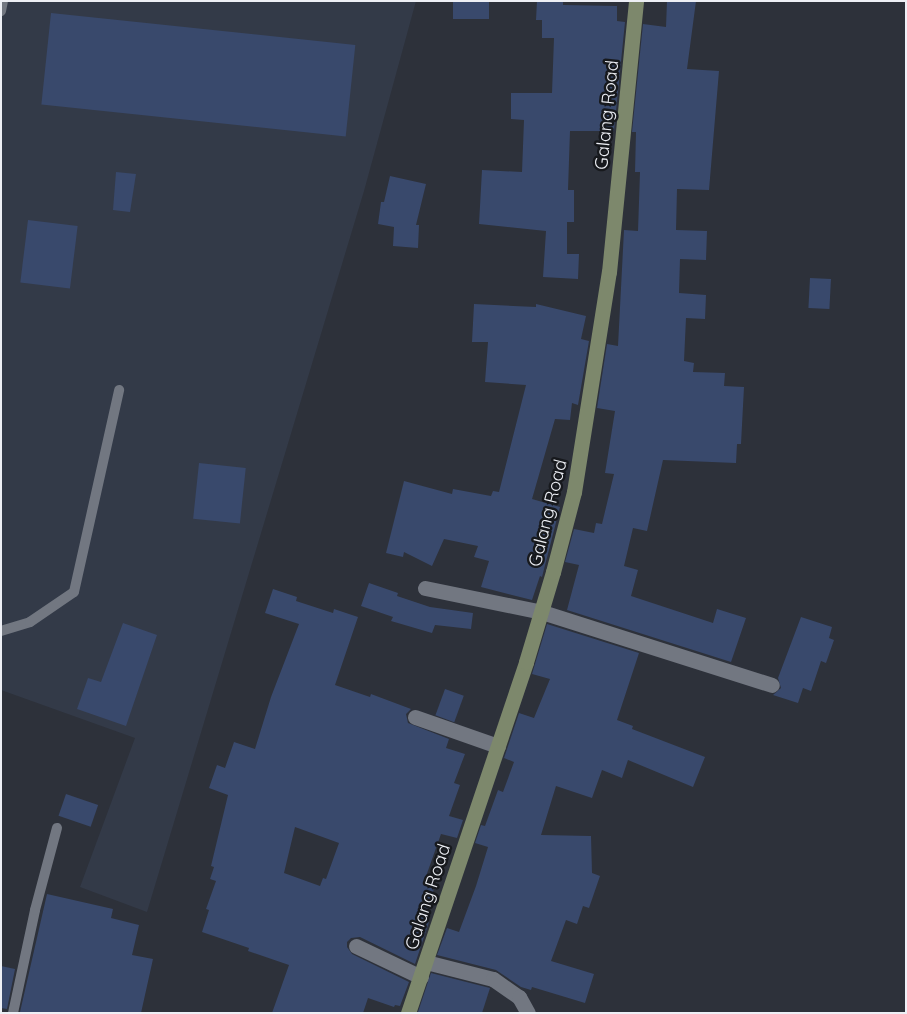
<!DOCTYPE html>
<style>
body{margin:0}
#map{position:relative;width:907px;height:1014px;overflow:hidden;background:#2d313a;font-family:Quicksand,sans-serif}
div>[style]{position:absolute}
.built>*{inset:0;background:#333a48}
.building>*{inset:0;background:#39496c;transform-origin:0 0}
.lane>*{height:10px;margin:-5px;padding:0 5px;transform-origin:5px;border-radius:5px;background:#727781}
.street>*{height:15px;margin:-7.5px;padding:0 7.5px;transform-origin:7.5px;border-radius:7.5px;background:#727781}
.secondary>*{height:15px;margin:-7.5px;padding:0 7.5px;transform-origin:7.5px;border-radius:7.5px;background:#7d886c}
span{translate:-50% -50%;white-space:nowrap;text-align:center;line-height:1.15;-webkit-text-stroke:5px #17191d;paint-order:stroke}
.street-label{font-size:18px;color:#edeff5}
.frame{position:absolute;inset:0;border:2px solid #edeff5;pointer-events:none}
</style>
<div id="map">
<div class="built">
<div style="clip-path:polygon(1px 1px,416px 1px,364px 191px,147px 912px,80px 887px,135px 738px,1px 690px)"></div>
</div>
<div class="building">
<div style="left:453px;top:1px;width:36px;height:18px"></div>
<div style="clip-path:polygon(537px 1px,563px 1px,563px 5px,617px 6px,617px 21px,625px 22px,614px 131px,570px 131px,568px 190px,574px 190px,574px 222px,567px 222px,567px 254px,579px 254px,578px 279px,543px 277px,546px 231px,479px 224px,482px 170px,522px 172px,524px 120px,511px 119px,511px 93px,552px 93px,554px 38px,542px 38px,542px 20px,536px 20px)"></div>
<div style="clip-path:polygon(667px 1px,696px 1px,687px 69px,719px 71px,709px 190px,677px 189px,676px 230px,707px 231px,706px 260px,680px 259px,679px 293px,706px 295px,705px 319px,686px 318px,684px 361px,694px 363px,693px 372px,725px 373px,724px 386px,744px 387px,741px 444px,737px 444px,736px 463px,663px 460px,647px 531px,633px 528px,624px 566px,638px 570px,631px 596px,713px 623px,717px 609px,746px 618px,731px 662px,567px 610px,579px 565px,565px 562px,574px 529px,594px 533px,596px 523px,602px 524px,614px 474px,605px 473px,615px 411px,597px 408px,607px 344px,618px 346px,624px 230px,638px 231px,640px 172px,635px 172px,636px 132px,632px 132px,643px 24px,666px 27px)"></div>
<div style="left:51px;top:13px;width:306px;height:92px;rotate:6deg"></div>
<div style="clip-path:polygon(116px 172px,136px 174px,130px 212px,113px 210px)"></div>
<div style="clip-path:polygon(390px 176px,426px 184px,416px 225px,419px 225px,418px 248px,393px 246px,394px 227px,378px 224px,381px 202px,384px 202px)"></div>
<div style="left:28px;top:220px;width:50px;height:63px;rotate:7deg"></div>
<div style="left:810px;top:278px;width:21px;height:30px;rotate:3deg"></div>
<div style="clip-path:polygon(474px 304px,536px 307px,536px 304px,586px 316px,581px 339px,589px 341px,578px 405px,572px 403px,570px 420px,555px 419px,532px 499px,560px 507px,542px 577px,540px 576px,532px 600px,481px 587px,489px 561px,474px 557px,478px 546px,444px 539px,432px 566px,404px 552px,403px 557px,386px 553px,404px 481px,452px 494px,453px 489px,491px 496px,493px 491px,499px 492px,526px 385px,485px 382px,488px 342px,472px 342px)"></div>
<div style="left:199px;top:463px;width:47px;height:56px;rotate:6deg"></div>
<div style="clip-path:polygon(369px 583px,398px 593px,397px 596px,430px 607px,473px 613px,471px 629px,435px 625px,432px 633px,391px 621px,393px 617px,361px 606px)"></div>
<div style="clip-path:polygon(evenodd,273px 589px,297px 597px,296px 601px,333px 613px,334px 609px,358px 617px,335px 685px,370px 697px,371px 694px,411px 709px,406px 714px,408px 723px,449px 739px,446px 748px,465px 754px,454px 783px,460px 785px,449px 816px,463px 820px,457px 838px,441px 834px,424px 882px,435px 886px,427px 910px,428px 911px,425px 920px,429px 922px,415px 964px,360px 937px,351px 938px,347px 942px,347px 947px,352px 954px,409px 982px,400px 1006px,395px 1005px,394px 1007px,368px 998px,363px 1013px,272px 1013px,289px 965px,248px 951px,249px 948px,202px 932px,209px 910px,206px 909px,216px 881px,210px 879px,214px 867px,211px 866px,228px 795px,209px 788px,217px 765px,225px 768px,234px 742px,255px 749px,271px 697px,299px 624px,265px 613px,273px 589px,295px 827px,339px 843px,326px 879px,323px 878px,320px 886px,284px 873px,295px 827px)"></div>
<div style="clip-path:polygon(801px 617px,832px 627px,829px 638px,834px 640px,826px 663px,821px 661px,811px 691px,803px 688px,798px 703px,773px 695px,781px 688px,778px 678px)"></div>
<div style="clip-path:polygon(123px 623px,157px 635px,126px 726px,77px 709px,88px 678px,101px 682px)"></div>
<div style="clip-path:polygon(547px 624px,639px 653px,617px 720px,633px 726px,632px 729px,705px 757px,693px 787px,628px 760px,622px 778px,602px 770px,592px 798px,556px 786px,541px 835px,591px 836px,592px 873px,600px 876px,589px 908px,583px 906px,577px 924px,566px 920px,551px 961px,594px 974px,585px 1003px,532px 987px,531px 990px,521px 987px,496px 970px,437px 955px,447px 928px,459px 932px,476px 886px,488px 847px,475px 843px,481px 825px,485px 826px,498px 790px,503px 792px,514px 762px,504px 758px,519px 713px,534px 718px,550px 679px,532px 674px)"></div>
<div style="left:445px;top:689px;width:20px;height:28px;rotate:20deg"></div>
<div style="left:66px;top:794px;width:34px;height:23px;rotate:19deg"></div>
<div style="clip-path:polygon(47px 894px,113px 909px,111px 918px,139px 925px,132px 955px,153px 959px,141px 1013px,20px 1012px)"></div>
<div style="clip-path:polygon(1px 966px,15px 969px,7px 1009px,1px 1008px)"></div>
<div style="clip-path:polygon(431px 973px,490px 988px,482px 1013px,418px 1012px)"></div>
</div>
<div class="lane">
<div style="left:1px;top:11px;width:10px;rotate:-79deg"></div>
<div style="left:1px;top:631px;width:30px;rotate:-17deg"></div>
<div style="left:30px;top:622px;width:53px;rotate:-34.3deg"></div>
<div style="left:74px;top:592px;width:207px;rotate:-77.4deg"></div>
<div style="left:13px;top:1013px;width:105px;rotate:-77.9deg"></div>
<div style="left:35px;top:910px;width:85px;rotate:-75deg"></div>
</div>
<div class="street">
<div style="left:425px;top:588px;width:119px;rotate:11.6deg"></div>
<div style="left:542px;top:612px;width:241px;rotate:17.6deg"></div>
<div style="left:415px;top:717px;width:88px;rotate:19.3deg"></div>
<div style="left:356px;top:946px;width:72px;rotate:25.5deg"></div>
<div style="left:426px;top:962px;width:69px;rotate:14.2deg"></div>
<div style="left:493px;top:979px;width:32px;rotate:35deg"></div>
<div style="left:519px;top:997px;width:18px;rotate:61deg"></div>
</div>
<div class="secondary">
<div style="left:408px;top:1013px;width:370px;rotate:-71.4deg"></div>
<div style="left:526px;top:662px;width:94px;rotate:-73.3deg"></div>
<div style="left:553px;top:572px;width:83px;rotate:-75.3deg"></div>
<div style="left:574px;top:492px;width:223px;rotate:-81deg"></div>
<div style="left:609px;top:272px;width:272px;rotate:-84.3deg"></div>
</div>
<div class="street-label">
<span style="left:607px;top:115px;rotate:-84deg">Galang Road</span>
<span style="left:548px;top:513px;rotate:-76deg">Galang Road</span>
<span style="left:428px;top:897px;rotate:-72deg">Galang Road</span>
</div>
<div class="frame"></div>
</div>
